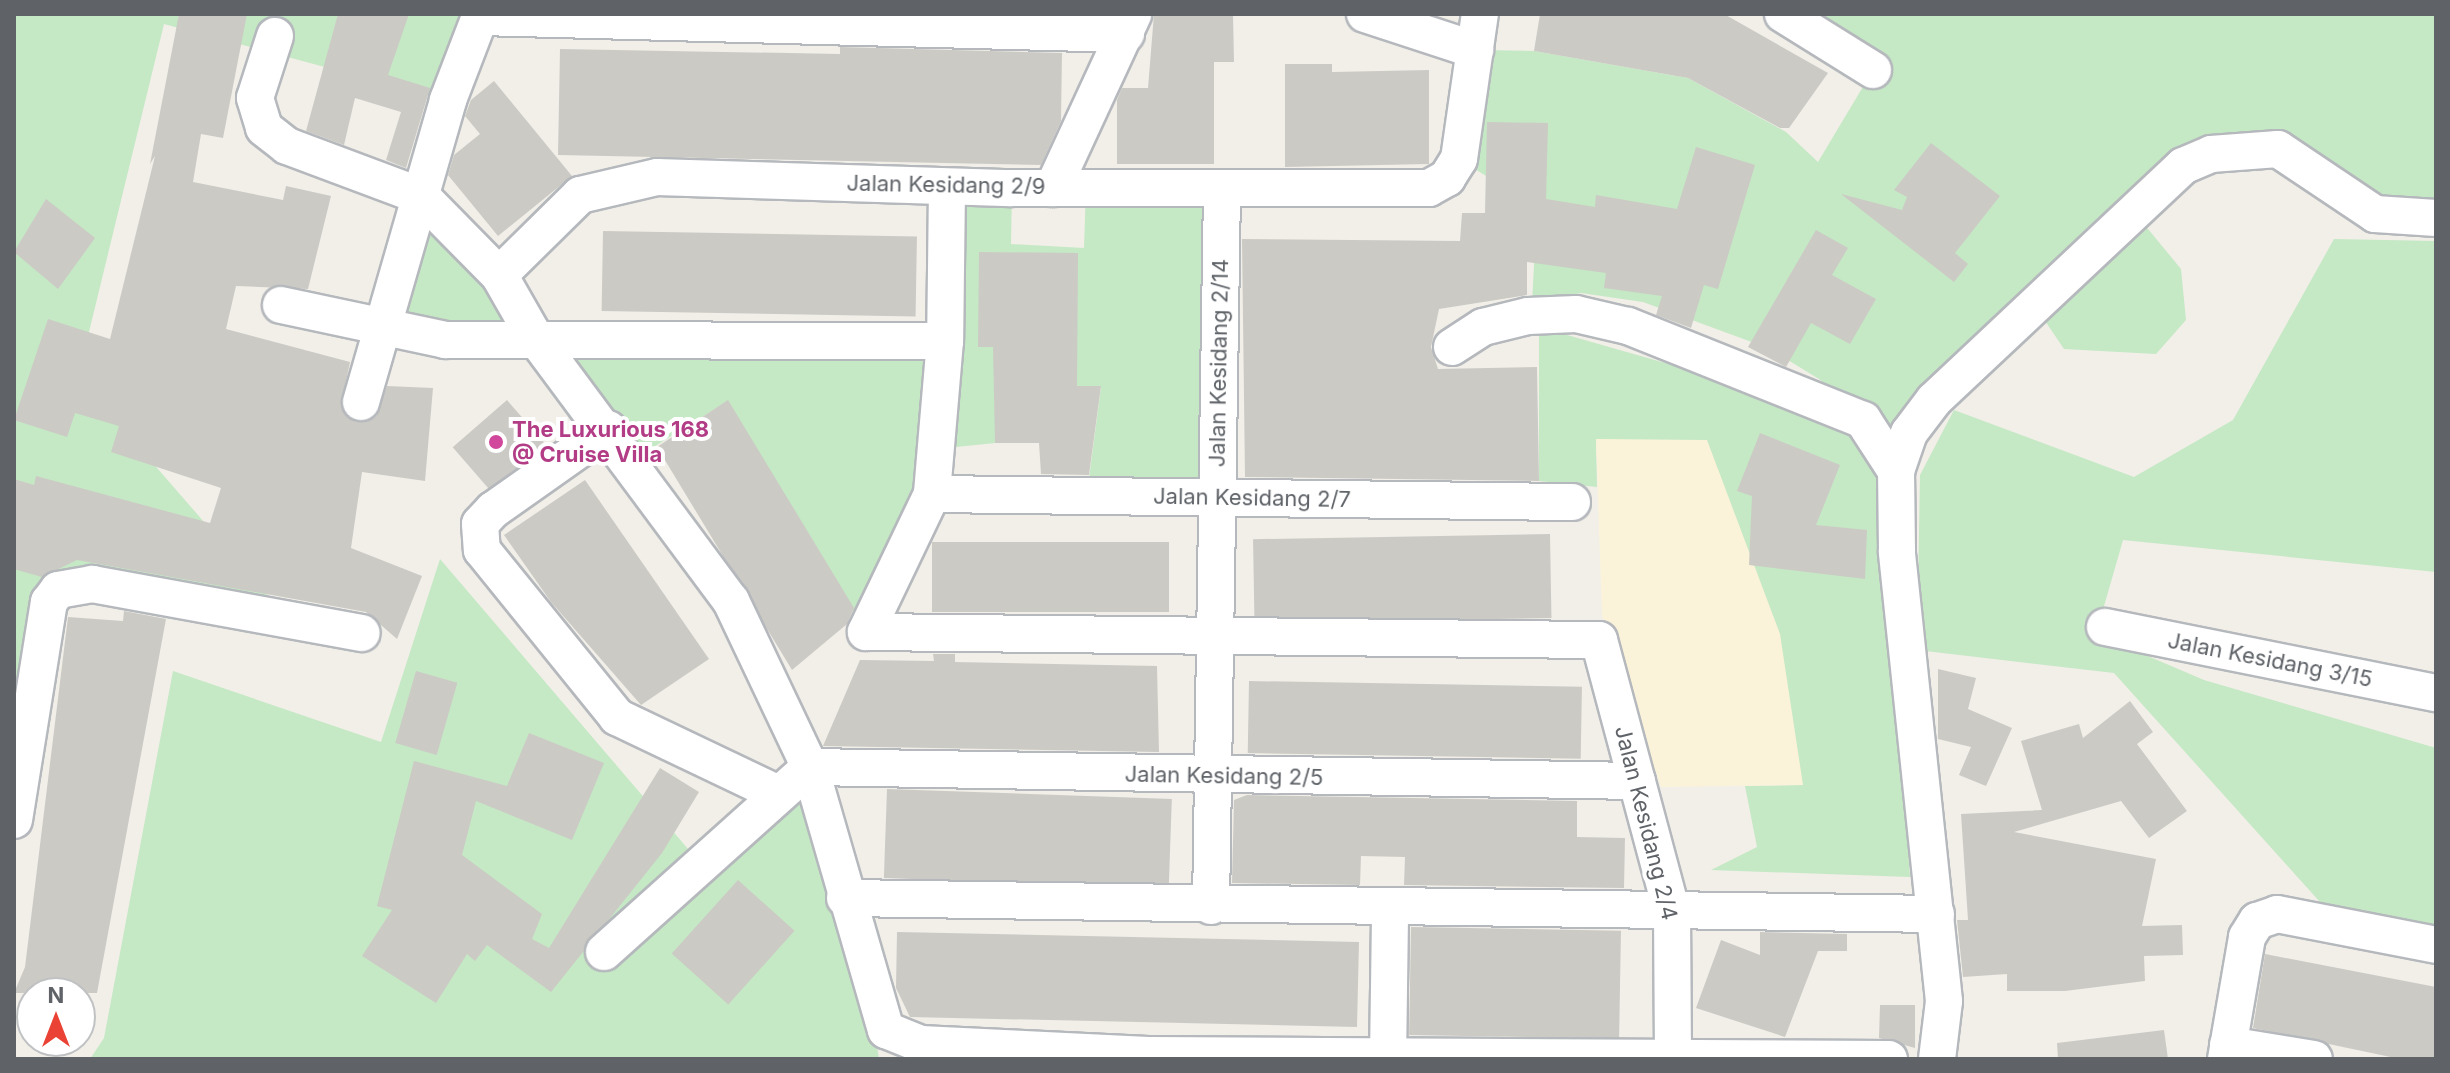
<!DOCTYPE html>
<style>
body{margin:0}
#map{position:relative;width:2450px;height:1073px;overflow:hidden;background:#f1efe8;font-family:Inter,sans-serif}
div>[style]{position:absolute}
.green>*{inset:0;background:#c5e8c5}
.sand>*{inset:0;background:#fbf3d9}
.building>*{inset:0;background:#cccac5;transform-origin:0 0}
.roads{filter:drop-shadow(2px 0 #b5b8bc) drop-shadow(-2px 0 #b5b8bc) drop-shadow(0 2px #b5b8bc) drop-shadow(0 -2px #b5b8bc)}
.minor>*{height:36px;margin:-18px;padding:0 18px;transform-origin:18px;border-radius:18px;background:#fff}
.dots>*{width:22px;height:22px;translate:-50% -50%;box-sizing:border-box;border:4px solid #fff;border-radius:50%}
span{translate:-50% -50%;white-space:nowrap;text-align:center;line-height:1.15;-webkit-text-stroke:8px #fff;paint-order:stroke}
.street-label{font-size:22px;color:#5f6368}
.hotel-label{font-size:22px;color:#b23c85;font-weight:700}
.left{translate:0 -50%;text-align:left}
.frame{position:absolute;inset:0;border:16px solid #5f6368;pointer-events:none}
.north{position:absolute;left:16px;top:977px;width:80px;height:80px;box-sizing:border-box;background:#fff;border:2px solid #bfc1c3;border-radius:50%;rotate:0deg;font-size:22px;font-weight:700;line-height:32px;text-align:center;color:#5f6368}
.north::after{content:'';display:block;margin:auto;width:28px;height:36px;background:#ea4335;clip-path:polygon(50% 0,100% 100%,50% 72%,0 100%)}
</style>
<div id="map">
<div class="green">
<div style="clip-path:polygon(14px 14px,481px 14px,448px 100px,164px 24px,78px 377px,277px 606px,73px 584px,31px 720px,14px 820px)"></div>
<div style="clip-path:polygon(1805px 14px,2436px 14px,2436px 205px,2353px 203px,2246px 147px,2134px 212px,2181px 269px,2186px 320px,2156px 354px,2064px 349px,2035px 306px,1882px 450px,1910px 877px,1711px 870px,1757px 847px,1745px 786px,1802px 785px,1596px 439px,1597px 487px,1539px 481px,1539px 327px,1861px 419px,1819px 379px,1768px 348px,1643px 302px,1581px 293px,1532px 304px,1537px 208px,1459px 159px,1475px 50px,1534px 51px,1688px 78px,1786px 132px,1818px 162px,1873px 70px)"></div>
<div style="clip-path:polygon(947px 187px,1012px 188px,1011px 244px,1084px 248px,1086px 188px,1222px 190px,1217px 498px,1088px 486px,1101px 387px,995px 443px,936px 449px)"></div>
<div style="clip-path:polygon(420px 199px,534px 336px,380px 325px)"></div>
<div style="clip-path:polygon(2334px 239px,2436px 241px,2436px 572px,2123px 540px,2096px 634px,2204px 680px,2436px 748px,2436px 936px,2329px 912px,2114px 673px,1917px 650px,1920px 475px,1954px 410px,2134px 477px,2233px 420px)"></div>
<div style="clip-path:polygon(564px 350px,930px 352px,932px 494px,866px 632px,728px 401px,639px 456px)"></div>
<div style="clip-path:polygon(440px 559px,700px 863px,810px 767px,864px 965px,879px 1059px,90px 1059px,104px 1038px,173px 671px,381px 742px)"></div>
</div>
<div class="sand">
<div style="clip-path:polygon(1596px 439px,1707px 440px,1780px 634px,1803px 785px,1661px 787px,1602px 616px)"></div>
</div>
<div class="building">
<div style="clip-path:polygon(179px 14px,247px 14px,223px 138px,201px 134px,193px 182px,283px 200px,286px 186px,331px 196px,308px 289px,236px 286px,226px 329px,350px 362px,341px 406px,356px 422px,376px 417px,387px 386px,433px 388px,425px 481px,362px 472px,351px 548px,422px 576px,397px 639px,366px 612px,77px 560px,42px 577px,14px 569px,14px 479px,34px 485px,36px 476px,210px 523px,221px 488px,111px 452px,119px 426px,75px 413px,67px 437px,14px 420px,48px 319px,110px 339px,155px 156px,150px 164px)"></div>
<div style="clip-path:polygon(338px 14px,409px 14px,388px 75px,430px 88px,406px 168px,386px 160px,401px 112px,355px 98px,344px 145px,306px 131px)"></div>
<div style="clip-path:polygon(1154px 14px,1233px 14px,1234px 62px,1214px 62px,1214px 164px,1117px 164px,1117px 100px,1122px 88px,1148px 88px)"></div>
<div style="clip-path:polygon(1540px 14px,1724px 14px,1828px 73px,1789px 128px,1780px 128px,1688px 78px,1534px 51px)"></div>
<div style="clip-path:polygon(840px 47px,1062px 53px,1061px 121px,1041px 165px,558px 155px,560px 49px,840px 54px)"></div>
<div style="clip-path:polygon(1285px 64px,1332px 64px,1332px 72px,1429px 70px,1429px 164px,1285px 167px)"></div>
<div style="clip-path:polygon(494px 81px,572px 176px,498px 236px,448px 175px,454px 155px,480px 134px,465px 116px,471px 100px)"></div>
<div style="clip-path:polygon(1487px 122px,1548px 123px,1546px 199px,1595px 207px,1596px 195px,1677px 209px,1696px 147px,1755px 165px,1718px 289px,1704px 285px,1691px 328px,1656px 315px,1662px 296px,1604px 288px,1606px 273px,1527px 262px,1527px 295px,1439px 309px,1431px 347px,1438px 369px,1537px 367px,1539px 481px,1245px 477px,1242px 239px,1460px 241px,1462px 213px,1485px 213px)"></div>
<div style="clip-path:polygon(1931px 143px,2000px 196px,1955px 253px,1968px 264px,1954px 282px,1841px 194px,1902px 210px,1907px 197px,1894px 190px)"></div>
<div style="clip-path:polygon(46px 199px,95px 238px,58px 289px,14px 252px)"></div>
<div style="clip-path:polygon(1816px 230px,1848px 248px,1832px 275px,1876px 299px,1850px 344px,1811px 323px,1786px 367px,1748px 347px)"></div>
<div style="left:603px;top:231px;width:314px;height:80px;rotate:1deg"></div>
<div style="clip-path:polygon(979px 252px,1078px 253px,1077px 386px,1101px 386px,1089px 475px,1041px 474px,1039px 443px,995px 443px,993px 347px,978px 347px)"></div>
<div style="left:507px;top:400px;width:61px;height:72px;rotate:49deg"></div>
<div style="clip-path:polygon(728px 400px,854px 608px,847px 624px,792px 670px,657px 447px)"></div>
<div style="clip-path:polygon(1760px 433px,1840px 465px,1816px 525px,1867px 530px,1865px 579px,1749px 565px,1752px 496px,1737px 491px)"></div>
<div style="clip-path:polygon(585px 480px,709px 659px,641px 705px,551px 602px,504px 535px)"></div>
<div style="left:1550px;top:534px;width:84px;height:297px;rotate:89deg"></div>
<div style="left:932px;top:542px;width:237px;height:70px"></div>
<div style="clip-path:polygon(124px 611px,166px 619px,97px 993px,14px 993px,25px 967px,68px 617px,123px 621px)"></div>
<div style="clip-path:polygon(933px 654px,955px 654px,955px 662px,1157px 666px,1159px 752px,823px 746px,860px 660px,934px 661px)"></div>
<div style="clip-path:polygon(1938px 669px,1976px 678px,1968px 709px,2012px 728px,1986px 786px,1959px 775px,1971px 747px,1938px 739px)"></div>
<div style="left:416px;top:671px;width:43px;height:75px;rotate:16deg"></div>
<div style="left:1249px;top:681px;width:333px;height:72px;rotate:1deg"></div>
<div style="clip-path:polygon(2130px 701px,2153px 732px,2137px 744px,2187px 811px,2149px 838px,2121px 801px,2014px 832px,2156px 859px,2142px 926px,2182px 925px,2183px 955px,2144px 956px,2145px 981px,2065px 991px,2007px 991px,2007px 974px,1963px 977px,1957px 920px,1968px 920px,1961px 814px,2042px 810px,2021px 741px,2079px 724px,2083px 738px)"></div>
<div style="clip-path:polygon(529px 733px,604px 763px,572px 840px,476px 801px,462px 855px,542px 914px,532px 939px,549px 948px,660px 768px,699px 792px,662px 853px,551px 992px,487px 945px,475px 961px,467px 954px,436px 1003px,362px 956px,392px 910px,377px 906px,414px 761px,507px 786px)"></div>
<div style="left:887px;top:789px;width:285px;height:89px;rotate:2deg"></div>
<div style="clip-path:polygon(1247px 795px,1577px 801px,1577px 837px,1625px 838px,1624px 888px,1404px 885px,1405px 857px,1361px 856px,1360px 885px,1232px 883px,1234px 800px)"></div>
<div style="left:738px;top:880px;width:76px;height:99px;rotate:42deg"></div>
<div style="left:1411px;top:927px;width:210px;height:108px;rotate:1deg"></div>
<div style="clip-path:polygon(897px 932px,1359px 942px,1357px 1027px,910px 1017px,896px 988px)"></div>
<div style="clip-path:polygon(1760px 932px,1847px 934px,1847px 951px,1818px 951px,1785px 1037px,1696px 1008px,1721px 940px,1760px 955px)"></div>
<div style="clip-path:polygon(2265px 954px,2436px 987px,2436px 1059px,2400px 1059px,2253px 1028px)"></div>
<div style="clip-path:polygon(1880px 1005px,1915px 1005px,1915px 1048px,1879px 1038px)"></div>
<div style="clip-path:polygon(2164px 1030px,2168px 1059px,2058px 1059px,2057px 1043px)"></div>
</div>
<div class="roads">
<div class="minor">
<div style="left:1365px;top:14px;width:116px;rotate:18.1deg"></div>
<div style="left:1783px;top:14px;width:106px;rotate:31.9deg"></div>
<div style="left:480px;top:17px;width:646px;rotate:1.51deg"></div>
<div style="left:275px;top:36px;width:65px;rotate:107.9deg"></div>
<div style="left:255px;top:98px;width:31px;rotate:73deg"></div>
<div style="left:264px;top:128px;width:29px;rotate:38deg"></div>
<div style="left:287px;top:146px;width:143px;rotate:20.5deg"></div>
<div style="left:421px;top:196px;width:111px;rotate:45.4deg"></div>
<div style="left:499px;top:275px;width:70px;rotate:60.2deg"></div>
<div style="left:534px;top:336px;width:330px;rotate:53.4deg"></div>
<div style="left:731px;top:601px;width:184px;rotate:64.6deg"></div>
<div style="left:810px;top:767px;width:274px;rotate:73.9deg"></div>
<div style="left:886px;top:1030px;width:38px;rotate:22deg"></div>
<div style="left:921px;top:1044px;width:227px;rotate:2.8deg"></div>
<div style="left:1148px;top:1055px;width:741px;rotate:0.31deg"></div>
<div style="left:947px;top:187px;width:154px;rotate:90.7deg"></div>
<div style="left:945px;top:341px;width:154px;rotate:94.9deg"></div>
<div style="left:932px;top:494px;width:153px;rotate:115.6deg"></div>
<div style="left:866px;top:632px;width:733px;rotate:0.63deg"></div>
<div style="left:1599px;top:640px;width:282px;rotate:75deg"></div>
<div style="left:1672px;top:912px;width:147px;rotate:89.6deg"></div>
<div style="left:1053px;top:188px;width:191px;rotate:-65.2deg"></div>
<div style="left:499px;top:275px;width:114px;rotate:-44.6deg"></div>
<div style="left:580px;top:195px;width:79px;rotate:-13.2deg"></div>
<div style="left:657px;top:177px;width:355px;rotate:1.8deg"></div>
<div style="left:1012px;top:188px;width:417px"></div>
<div style="left:1429px;top:188px;width:21px;rotate:-29deg"></div>
<div style="left:1447px;top:178px;width:22px;rotate:-58deg"></div>
<div style="left:1459px;top:159px;width:147px;rotate:-81.8deg"></div>
<div style="left:281px;top:305px;width:168px;rotate:12deg"></div>
<div style="left:445px;top:340px;width:500px;rotate:0.11deg"></div>
<div style="left:1452px;top:347px;width:37px;rotate:-33deg"></div>
<div style="left:1483px;top:327px;width:46px;rotate:-13.7deg"></div>
<div style="left:1528px;top:316px;width:48px;rotate:-2.4deg"></div>
<div style="left:1576px;top:314px;width:53px;rotate:13deg"></div>
<div style="left:1628px;top:326px;width:253px;rotate:21.8deg"></div>
<div style="left:1863px;top:420px;width:61px;rotate:57.1deg"></div>
<div style="left:361px;top:402px;width:314px;rotate:-73.9deg"></div>
<div style="left:448px;top:100px;width:92px;rotate:-69deg"></div>
<div style="left:608px;top:429px;width:141px;rotate:144.8deg"></div>
<div style="left:493px;top:510px;width:19px;rotate:133deg"></div>
<div style="left:480px;top:524px;width:26px;rotate:86deg"></div>
<div style="left:482px;top:550px;width:215px;rotate:51deg"></div>
<div style="left:617px;top:717px;width:176px;rotate:25.5deg"></div>
<div style="left:932px;top:494px;width:640px;rotate:0.72deg"></div>
<div style="left:2105px;top:627px;width:338px;rotate:11.3deg"></div>
<div style="left:14px;top:820px;width:221px;rotate:-80.9deg"></div>
<div style="left:49px;top:602px;width:15px;rotate:-53deg"></div>
<div style="left:58px;top:590px;width:35px;rotate:-10deg"></div>
<div style="left:92px;top:584px;width:274px;rotate:10.3deg"></div>
<div style="left:845px;top:898px;width:1091px;rotate:0.84deg"></div>
<div style="left:1211px;top:906px;width:716px;rotate:-89.12deg"></div>
<div style="left:604px;top:952px;width:277px;rotate:-41.9deg"></div>
<div style="left:810px;top:767px;width:827px;rotate:0.97deg"></div>
<div style="left:2228px;top:1045px;width:87px;rotate:9.2deg"></div>
<div style="left:1388px;top:1059px;width:151px;rotate:-89.2deg"></div>
<div style="left:1937px;top:1059px;width:58px;rotate:-83.1deg"></div>
<div style="left:1944px;top:1001px;width:452px;rotate:-96deg"></div>
<div style="left:1897px;top:551px;width:80px;rotate:-90.7deg"></div>
<div style="left:1896px;top:471px;width:40px;rotate:-71.1deg"></div>
<div style="left:1909px;top:433px;width:41px;rotate:-52.9deg"></div>
<div style="left:1934px;top:400px;width:342px;rotate:-43.2deg"></div>
<div style="left:2183px;top:166px;width:30px;rotate:-23deg"></div>
<div style="left:2211px;top:154px;width:67px;rotate:-4.3deg"></div>
<div style="left:2278px;top:149px;width:117px;rotate:33.8deg"></div>
<div style="left:2375px;top:214px;width:61px;rotate:3.8deg"></div>
<div style="left:2226px;top:1059px;width:124px;rotate:-80.2deg"></div>
<div style="left:2247px;top:937px;width:19px;rotate:-58deg"></div>
<div style="left:2257px;top:921px;width:21px;rotate:-19deg"></div>
<div style="left:2277px;top:914px;width:162px;rotate:11deg"></div>
</div>
</div>
<div class="dots">
<div style="left:496px;top:442px;background:#d1479c"></div>
</div>
<div class="street-label">
<span style="left:946px;top:185px;rotate:1deg">Jalan Kesidang 2/9</span>
<span style="left:1219px;top:363px;rotate:-89deg">Jalan Kesidang 2/14</span>
<span style="left:1252px;top:498px;rotate:1deg">Jalan Kesidang 2/7</span>
<span style="left:2270px;top:660px;rotate:11deg">Jalan Kesidang 3/15</span>
<span style="left:1224px;top:776px;rotate:1deg">Jalan Kesidang 2/5</span>
<span style="left:1646px;top:823px;rotate:76deg">Jalan Kesidang 2/4</span>
</div>
<div class="hotel-label">
<span class="left" style="left:512px;top:442px">The Luxurious 168<br>@ Cruise Villa</span>
</div>
<div class="frame"></div>
<div class="north">N</div>
</div>
